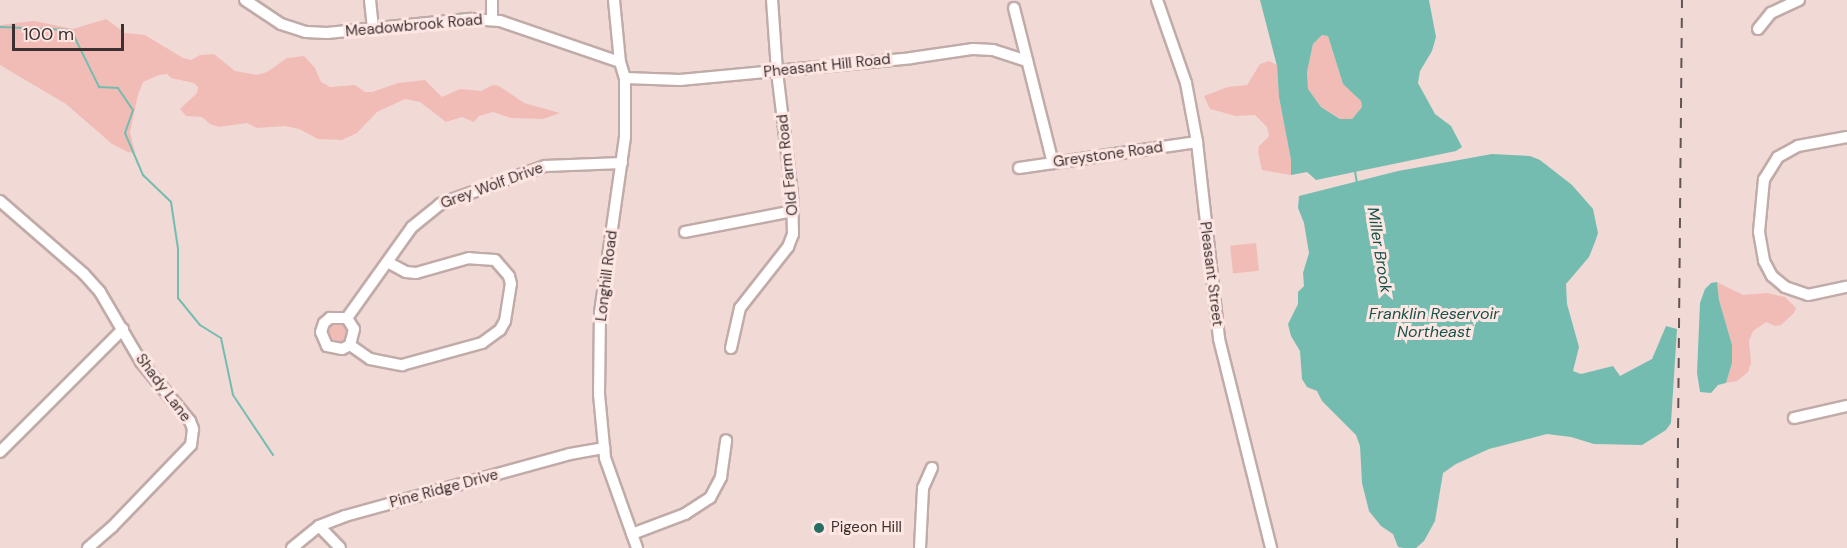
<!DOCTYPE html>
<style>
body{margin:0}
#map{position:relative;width:1847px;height:548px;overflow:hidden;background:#f1d9d6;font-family:"DM Sans",sans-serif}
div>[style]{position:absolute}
.green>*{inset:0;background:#f2bcb6;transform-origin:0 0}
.round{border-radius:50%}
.water>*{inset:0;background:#75bcb0}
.stream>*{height:2px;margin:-1px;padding:0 1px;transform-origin:1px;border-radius:1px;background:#75bcb0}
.roads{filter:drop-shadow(2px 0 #c1aba8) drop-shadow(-2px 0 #c1aba8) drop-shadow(0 2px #c1aba8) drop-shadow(0 -2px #c1aba8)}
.minor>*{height:10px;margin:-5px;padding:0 5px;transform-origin:5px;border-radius:5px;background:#fff}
.rail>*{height:2px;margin-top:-1px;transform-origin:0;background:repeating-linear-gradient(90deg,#615453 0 10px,transparent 0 20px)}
.dots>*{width:16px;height:16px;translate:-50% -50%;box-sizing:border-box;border:3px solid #fee6e3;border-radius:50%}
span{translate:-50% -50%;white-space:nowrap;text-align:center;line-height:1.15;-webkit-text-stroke:6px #fee6e3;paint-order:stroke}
.street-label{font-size:15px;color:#3b3130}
.poi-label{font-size:15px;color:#3b3130}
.left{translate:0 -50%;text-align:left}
.water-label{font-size:16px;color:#15524a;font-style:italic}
.scale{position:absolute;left:12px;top:24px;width:112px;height:27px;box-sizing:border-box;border:3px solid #3b3130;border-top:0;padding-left:8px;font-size:18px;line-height:21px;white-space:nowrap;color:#3b3130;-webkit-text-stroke:4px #fee6e3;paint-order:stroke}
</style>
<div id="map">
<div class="green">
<div style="clip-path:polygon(106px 19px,125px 33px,145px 35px,183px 58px,191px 60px,200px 55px,214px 54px,235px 71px,257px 75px,267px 72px,287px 58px,304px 56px,315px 68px,321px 82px,330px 87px,355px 85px,365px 92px,372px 92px,398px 83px,425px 80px,442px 97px,460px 89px,481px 91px,493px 85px,499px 86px,524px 103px,560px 113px,543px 119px,511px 118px,493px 112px,479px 116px,474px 122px,462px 117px,446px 122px,420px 102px,405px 99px,377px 112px,357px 133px,342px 140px,318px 139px,299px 129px,285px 126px,257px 128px,247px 123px,219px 127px,210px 124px,202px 117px,186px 116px,180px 109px,197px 93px,198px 87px,194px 83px,171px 78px,167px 74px,159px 75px,143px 82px,138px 95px,130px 132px,135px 153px,128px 152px,112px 144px,66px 104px,0 65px,0 25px,34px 21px,73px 29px)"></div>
<div style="clip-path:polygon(1322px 35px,1328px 36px,1343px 84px,1361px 101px,1362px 107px,1352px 119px,1341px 119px,1321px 107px,1308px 89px,1307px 72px,1313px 44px)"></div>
<div style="clip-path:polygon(1269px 61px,1277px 65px,1279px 97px,1291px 160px,1291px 175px,1262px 170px,1258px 152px,1259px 146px,1269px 136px,1267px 127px,1255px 115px,1236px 116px,1210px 109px,1204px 96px,1228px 87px,1247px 85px,1260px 64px)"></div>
<div style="left:1256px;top:243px;width:28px;height:26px;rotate:84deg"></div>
<div style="clip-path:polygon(1717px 282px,1743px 295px,1767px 293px,1785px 297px,1796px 308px,1794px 313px,1781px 325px,1775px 326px,1766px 322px,1753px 331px,1749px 341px,1751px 363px,1748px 372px,1737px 381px,1726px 383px,1732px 363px,1732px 345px,1719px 300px)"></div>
<div class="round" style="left:325px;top:321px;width:24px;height:24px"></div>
</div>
<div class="water">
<div style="clip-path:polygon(evenodd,1260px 0,1429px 0,1436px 37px,1432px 51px,1420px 71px,1418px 83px,1435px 114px,1451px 126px,1462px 147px,1456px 151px,1316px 180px,1307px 172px,1291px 175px,1291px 160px,1279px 97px,1277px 66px,1260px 0,1322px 35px,1328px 36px,1343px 84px,1361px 101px,1362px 107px,1352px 119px,1340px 119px,1321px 107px,1308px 89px,1307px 72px,1313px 44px,1322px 35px)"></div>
<div style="clip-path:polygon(1492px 154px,1530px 156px,1540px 160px,1572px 185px,1593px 209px,1598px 233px,1595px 242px,1589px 257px,1566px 284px,1567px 304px,1579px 347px,1573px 371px,1581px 374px,1613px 366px,1620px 376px,1652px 359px,1666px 326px,1677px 329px,1671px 423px,1666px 430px,1642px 445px,1594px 444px,1571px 437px,1547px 434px,1489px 449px,1456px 464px,1443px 473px,1435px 521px,1424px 541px,1416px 548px,1404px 548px,1398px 547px,1393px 534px,1381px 526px,1369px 511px,1362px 483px,1360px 446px,1356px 435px,1322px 401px,1317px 391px,1307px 387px,1302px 379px,1300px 351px,1291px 336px,1288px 324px,1298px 304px,1298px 292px,1304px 286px,1303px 273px,1309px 253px,1304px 223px,1298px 208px,1299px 196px,1398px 171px)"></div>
<div style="clip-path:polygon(1717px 282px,1719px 300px,1732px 345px,1732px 363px,1726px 383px,1718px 385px,1711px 393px,1700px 392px,1697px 373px,1700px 303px,1705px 289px,1711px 283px)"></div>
</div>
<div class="stream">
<div style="left:0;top:27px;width:71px;rotate:2.4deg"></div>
<div style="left:71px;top:30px;width:64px;rotate:63.8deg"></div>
<div style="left:99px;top:87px;width:19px;rotate:3deg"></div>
<div style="left:118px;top:88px;width:27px;rotate:56deg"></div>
<div style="left:133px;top:110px;width:24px;rotate:109deg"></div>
<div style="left:125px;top:133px;width:46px;rotate:66.8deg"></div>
<div style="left:143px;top:175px;width:39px;rotate:44deg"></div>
<div style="left:171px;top:202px;width:48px;rotate:81.5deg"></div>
<div style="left:178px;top:249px;width:49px;rotate:90deg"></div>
<div style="left:178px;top:298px;width:35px;rotate:51deg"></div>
<div style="left:200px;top:325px;width:25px;rotate:32deg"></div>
<div style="left:221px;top:338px;width:58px;rotate:78.1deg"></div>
<div style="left:233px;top:395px;width:72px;rotate:56.3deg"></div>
<div style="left:1355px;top:171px;width:12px;rotate:81deg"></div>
</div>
<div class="roads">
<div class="minor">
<div style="left:245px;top:0;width:43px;rotate:33.7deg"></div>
<div style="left:281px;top:24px;width:26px;rotate:18deg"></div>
<div style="left:306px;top:32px;width:21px;rotate:3deg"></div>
<div style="left:327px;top:33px;width:145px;rotate:-5.6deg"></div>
<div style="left:471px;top:19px;width:29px;rotate:4deg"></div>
<div style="left:500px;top:21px;width:127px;rotate:18.9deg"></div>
<div style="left:370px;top:0;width:29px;rotate:84deg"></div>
<div style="left:492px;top:0;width:20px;rotate:90deg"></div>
<div style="left:614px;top:0;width:62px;rotate:84.5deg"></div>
<div style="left:620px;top:62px;width:17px;rotate:73deg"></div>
<div style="left:625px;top:78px;width:59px;rotate:90deg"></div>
<div style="left:625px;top:137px;width:178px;rotate:98.1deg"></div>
<div style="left:600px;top:313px;width:81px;rotate:90.7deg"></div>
<div style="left:599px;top:394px;width:64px;rotate:84.6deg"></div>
<div style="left:605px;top:458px;width:96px;rotate:70.4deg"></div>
<div style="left:1157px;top:0;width:88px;rotate:70.7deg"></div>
<div style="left:1186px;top:83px;width:60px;rotate:79.4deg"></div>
<div style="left:1197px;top:142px;width:198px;rotate:83.6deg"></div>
<div style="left:1219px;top:339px;width:215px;rotate:76deg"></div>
<div style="left:1014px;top:8px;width:160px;rotate:75.9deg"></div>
<div style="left:1758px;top:29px;width:21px;rotate:-51deg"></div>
<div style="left:1771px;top:13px;width:31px;rotate:-25deg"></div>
<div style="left:625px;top:78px;width:55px;rotate:2.1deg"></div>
<div style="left:680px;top:80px;width:232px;rotate:-5.4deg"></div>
<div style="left:911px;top:58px;width:63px;rotate:-8.3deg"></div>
<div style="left:973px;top:49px;width:20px;rotate:3deg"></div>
<div style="left:993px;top:50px;width:36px;rotate:18deg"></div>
<div style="left:1847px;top:137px;width:50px;rotate:169.6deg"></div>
<div style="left:1798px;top:146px;width:23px;rotate:151deg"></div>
<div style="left:1778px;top:157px;width:26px;rotate:122deg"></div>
<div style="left:1764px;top:179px;width:53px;rotate:95.4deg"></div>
<div style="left:1759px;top:232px;width:29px;rotate:80deg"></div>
<div style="left:1764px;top:261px;width:17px;rotate:62deg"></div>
<div style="left:1772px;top:276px;width:17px;rotate:40deg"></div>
<div style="left:1785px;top:287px;width:24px;rotate:19deg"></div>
<div style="left:1808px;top:295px;width:40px;rotate:-12deg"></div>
<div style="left:1019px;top:168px;width:180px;rotate:-8.3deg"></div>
<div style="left:0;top:201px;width:111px;rotate:41deg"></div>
<div style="left:84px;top:274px;width:24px;rotate:48deg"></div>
<div style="left:100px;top:292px;width:81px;rotate:59.6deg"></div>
<div style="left:141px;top:362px;width:77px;rotate:50.3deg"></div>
<div style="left:190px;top:421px;width:9px;rotate:69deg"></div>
<div style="left:193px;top:429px;width:16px;rotate:97deg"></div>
<div style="left:191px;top:445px;width:114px;rotate:133.9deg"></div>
<div style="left:112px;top:527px;width:32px;rotate:139deg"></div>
<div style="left:685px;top:232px;width:110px;rotate:-11deg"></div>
<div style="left:347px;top:318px;width:13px;rotate:58deg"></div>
<div style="left:354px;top:329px;width:16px;rotate:104deg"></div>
<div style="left:350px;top:345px;width:9px;rotate:153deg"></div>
<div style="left:342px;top:349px;width:15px;rotate:-169deg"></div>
<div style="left:327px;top:346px;width:15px;rotate:-113deg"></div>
<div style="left:321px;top:332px;width:9px;rotate:-72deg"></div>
<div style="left:324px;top:323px;width:8px;rotate:-40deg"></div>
<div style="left:330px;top:318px;width:17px"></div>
<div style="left:347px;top:318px;width:112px;rotate:-54.5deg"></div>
<div style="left:412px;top:227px;width:36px;rotate:-39deg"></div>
<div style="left:440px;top:204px;width:112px;rotate:-19.9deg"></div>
<div style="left:545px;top:166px;width:77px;rotate:-2.2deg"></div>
<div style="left:350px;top:345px;width:24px;rotate:35deg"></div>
<div style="left:370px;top:359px;width:33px;rotate:11deg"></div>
<div style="left:402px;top:365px;width:83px;rotate:-15.4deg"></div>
<div style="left:482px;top:343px;width:22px;rotate:-36deg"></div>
<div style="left:500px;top:330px;width:10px;rotate:-61deg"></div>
<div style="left:505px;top:321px;width:37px;rotate:-81deg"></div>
<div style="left:511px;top:284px;width:8px;rotate:-104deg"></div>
<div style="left:509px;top:276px;width:21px;rotate:-131deg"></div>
<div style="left:495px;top:260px;width:26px;rotate:-176deg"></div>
<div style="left:469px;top:258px;width:55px;rotate:164.2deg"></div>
<div style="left:416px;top:273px;width:10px;rotate:-174deg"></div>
<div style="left:406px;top:272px;width:21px;rotate:-152deg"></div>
<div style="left:731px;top:348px;width:41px;rotate:-77.3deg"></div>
<div style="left:740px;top:308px;width:78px;rotate:-51.8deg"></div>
<div style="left:788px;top:247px;width:14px;rotate:-69deg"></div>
<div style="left:793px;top:234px;width:40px;rotate:-91.4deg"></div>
<div style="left:792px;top:194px;width:124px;rotate:-97deg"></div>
<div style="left:777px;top:71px;width:71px;rotate:-94deg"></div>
<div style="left:1794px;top:418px;width:54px;rotate:-12.8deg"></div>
<div style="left:0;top:452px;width:174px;rotate:-45deg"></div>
<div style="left:319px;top:526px;width:30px;rotate:46deg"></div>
<div style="left:632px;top:534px;width:57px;rotate:-20.7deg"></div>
<div style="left:685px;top:514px;width:30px;rotate:-33deg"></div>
<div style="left:710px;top:498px;width:24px;rotate:-62deg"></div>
<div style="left:721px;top:477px;width:37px;rotate:-82deg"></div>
<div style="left:292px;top:548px;width:35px;rotate:-39deg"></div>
<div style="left:319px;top:526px;width:28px;rotate:-21deg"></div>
<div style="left:345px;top:516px;width:233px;rotate:-15.4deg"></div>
<div style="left:570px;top:454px;width:35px;rotate:-10deg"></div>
<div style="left:920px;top:548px;width:60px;rotate:-87.1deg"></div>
<div style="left:923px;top:488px;width:22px;rotate:-66deg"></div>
</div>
</div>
<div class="rail">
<div style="left:1677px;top:548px;width:548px;rotate:-89.48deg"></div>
</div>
<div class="dots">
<div style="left:819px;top:528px;background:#266d63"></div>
</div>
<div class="street-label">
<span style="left:414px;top:26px;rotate:-5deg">Meadowbrook Road</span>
<span style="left:827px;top:66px;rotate:-6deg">Pheasant Hill Road</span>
<span style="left:1108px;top:155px;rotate:-8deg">Greystone Road</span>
<span style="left:788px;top:165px;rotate:-96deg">Old Farm Road</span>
<span style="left:492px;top:186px;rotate:-20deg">Grey Wolf Drive</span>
<span style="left:1211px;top:274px;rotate:83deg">Pleasant Street</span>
<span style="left:607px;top:276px;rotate:-83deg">Longhill Road</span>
<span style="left:163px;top:388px;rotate:53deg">Shady Lane</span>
<span style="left:444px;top:489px;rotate:-15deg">Pine Ridge Drive</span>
</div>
<div class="poi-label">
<span class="left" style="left:831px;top:528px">Pigeon Hill</span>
</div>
<div class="water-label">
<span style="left:1379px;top:250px;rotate:81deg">Miller Brook</span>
<span style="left:1434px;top:323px">Franklin Reservoir<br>Northeast</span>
</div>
<div class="scale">100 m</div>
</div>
